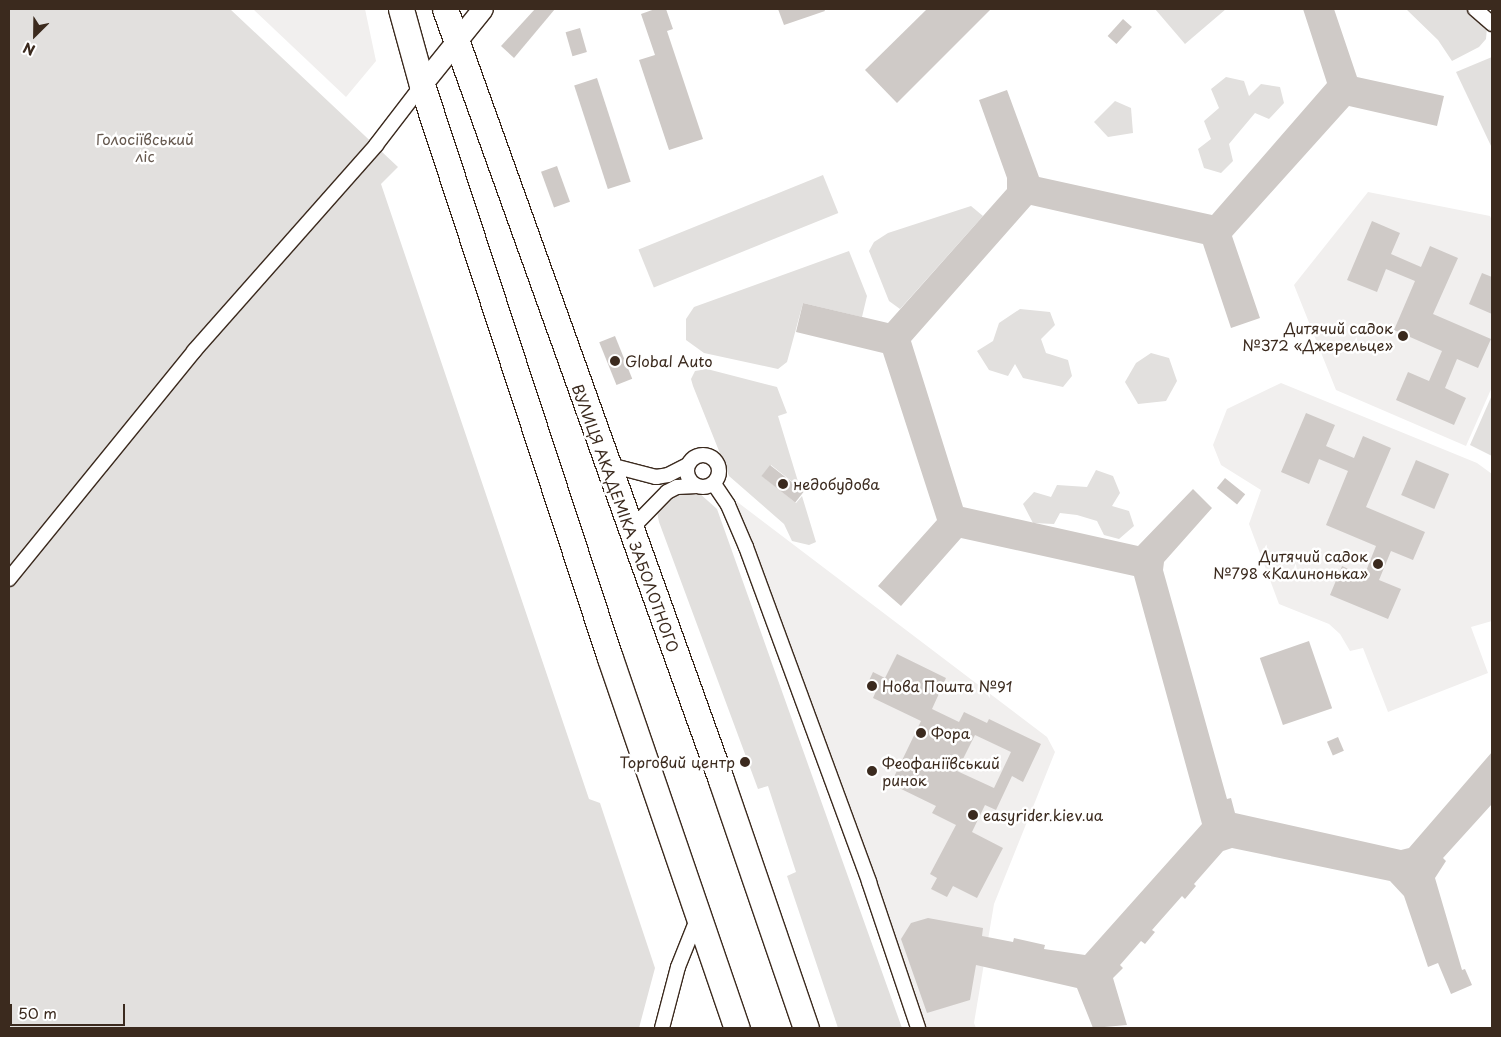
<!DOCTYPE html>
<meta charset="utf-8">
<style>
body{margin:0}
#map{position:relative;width:1501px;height:1037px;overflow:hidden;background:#fff;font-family:"Playpen Sans",sans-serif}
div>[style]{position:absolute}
.built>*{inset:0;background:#f1efee}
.green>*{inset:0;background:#e2e0de;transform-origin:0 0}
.building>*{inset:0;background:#cfcac7;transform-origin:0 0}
.roads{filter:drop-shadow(1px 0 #3b2a1e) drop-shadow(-1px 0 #3b2a1e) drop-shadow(0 1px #3b2a1e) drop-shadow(0 -1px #3b2a1e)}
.street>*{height:14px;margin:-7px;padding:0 7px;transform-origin:7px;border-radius:7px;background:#fff}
.street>.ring{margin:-7px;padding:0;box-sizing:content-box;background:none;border:14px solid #fff;border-radius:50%}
.secondary>*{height:20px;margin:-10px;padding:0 10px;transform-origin:10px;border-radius:10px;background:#fff}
.highway>*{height:25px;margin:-12.5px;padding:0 12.5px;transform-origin:12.5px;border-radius:12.5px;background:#fff}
.dots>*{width:14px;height:14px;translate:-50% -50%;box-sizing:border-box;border:2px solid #fff;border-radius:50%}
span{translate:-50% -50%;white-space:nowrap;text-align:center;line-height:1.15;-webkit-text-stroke:5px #fff;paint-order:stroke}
.park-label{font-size:15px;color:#65584e}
.poi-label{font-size:15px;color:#3b2a1e}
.right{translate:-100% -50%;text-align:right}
.left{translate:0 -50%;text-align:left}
.street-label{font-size:15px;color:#3b2a1e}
.frame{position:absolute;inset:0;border:10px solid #3b2a1e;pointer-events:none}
.north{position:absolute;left:10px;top:10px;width:50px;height:50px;-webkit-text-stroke:4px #fff;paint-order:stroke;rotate:203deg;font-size:14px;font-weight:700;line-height:20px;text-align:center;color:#3b2a1e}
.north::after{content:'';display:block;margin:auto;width:18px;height:22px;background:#3b2a1e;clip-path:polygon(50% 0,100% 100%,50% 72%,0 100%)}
.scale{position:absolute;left:10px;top:1004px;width:115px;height:22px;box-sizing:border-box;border:2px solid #3b2a1e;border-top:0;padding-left:6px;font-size:15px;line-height:18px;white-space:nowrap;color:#3b2a1e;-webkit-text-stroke:4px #fff;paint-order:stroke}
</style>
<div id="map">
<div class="built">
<div style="clip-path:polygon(253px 9px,365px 9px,376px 61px,346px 97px)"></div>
<div style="clip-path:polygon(1368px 192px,1490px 216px,1492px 221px,1492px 387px,1466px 446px,1336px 390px,1294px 285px)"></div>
<div style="clip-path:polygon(1281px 383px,1477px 463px,1492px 474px,1492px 621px,1471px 627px,1488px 673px,1388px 712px,1363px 648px,1350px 651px,1340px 634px,1329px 624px,1279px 604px,1249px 524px,1261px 490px,1221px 465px,1213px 445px,1227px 409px)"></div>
<div style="clip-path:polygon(736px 501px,1047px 737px,1055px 752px,994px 904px,974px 1023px,976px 1028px,920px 1028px)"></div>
</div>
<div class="green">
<div style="clip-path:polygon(9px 9px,230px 9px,398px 167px,381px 184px,589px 799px,600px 803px,655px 968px,639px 1028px,9px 1028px)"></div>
<div style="clip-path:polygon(1155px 9px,1226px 9px,1185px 44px)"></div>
<div style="clip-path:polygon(1406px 9px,1471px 9px,1487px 27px,1486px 39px,1479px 47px,1452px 61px,1438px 40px)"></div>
<div style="clip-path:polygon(1492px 57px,1492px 148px,1456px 72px)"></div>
<div style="clip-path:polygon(1226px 77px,1244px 81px,1249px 96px,1261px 84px,1280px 87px,1284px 103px,1269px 119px,1255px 113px,1229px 144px,1233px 161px,1221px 173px,1204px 168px,1198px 149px,1211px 139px,1204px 121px,1219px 108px,1211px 89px)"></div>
<div style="clip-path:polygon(1115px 101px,1131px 108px,1133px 133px,1108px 137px,1094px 122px)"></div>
<div style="left:823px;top:175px;width:41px;height:199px;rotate:68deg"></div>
<div style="clip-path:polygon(971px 206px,983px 216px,900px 309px,889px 301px,869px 251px,874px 242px,888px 233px)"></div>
<div style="clip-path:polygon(849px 251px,867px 296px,862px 317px,803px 303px,787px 362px,778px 369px,704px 353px,686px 340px,686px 319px,694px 307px)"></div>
<div style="clip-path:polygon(1020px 309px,1050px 312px,1055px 325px,1041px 339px,1046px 353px,1068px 360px,1072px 376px,1063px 387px,1023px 378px,1015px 364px,1008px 376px,989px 370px,977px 351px,993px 341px,999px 323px)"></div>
<div style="clip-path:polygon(1151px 353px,1169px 358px,1177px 381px,1166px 401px,1138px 404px,1125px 382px,1136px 363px)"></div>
<div style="clip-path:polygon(707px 369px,777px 387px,787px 413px,778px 416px,800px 488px,771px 465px,762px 476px,796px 503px,802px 496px,816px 542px,809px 545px,792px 541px,784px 524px,729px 476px,693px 386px,691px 379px,695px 371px)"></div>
<div style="clip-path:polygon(1492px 395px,1492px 456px,1470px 445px)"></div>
<div style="clip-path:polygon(1096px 470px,1113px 476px,1120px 493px,1112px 506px,1129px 511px,1134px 526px,1119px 539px,1104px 535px,1097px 521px,1077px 515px,1060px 513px,1054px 524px,1033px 523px,1023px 504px,1034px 492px,1051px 497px,1057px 485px,1087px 487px)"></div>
<div style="clip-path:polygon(684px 492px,698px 492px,717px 509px,902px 1028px,838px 1028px,787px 876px,796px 872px,768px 786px,758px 789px,659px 522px,657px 512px,661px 503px)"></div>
</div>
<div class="building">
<div style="clip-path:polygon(535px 9px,555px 9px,514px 58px,501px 46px)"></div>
<div style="clip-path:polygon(655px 9px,666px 9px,673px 29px,667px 31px,703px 139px,669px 150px,639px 60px,655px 55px,641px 14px)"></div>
<div style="clip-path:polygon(778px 9px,824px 9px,825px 11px,784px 25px)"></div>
<div style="clip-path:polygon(927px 9px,991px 9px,897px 103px,865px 70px)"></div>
<div style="clip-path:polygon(1303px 9px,1334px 9px,1357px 77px,1444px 96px,1437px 126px,1349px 106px,1232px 236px,1260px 318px,1231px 328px,1203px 244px,1031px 205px,911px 341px,963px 507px,1138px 546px,1193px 489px,1212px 508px,1164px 562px,1163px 570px,1227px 799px,1231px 798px,1235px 813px,1401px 850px,1409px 848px,1492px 752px,1492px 804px,1443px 858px,1446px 861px,1435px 878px,1462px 970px,1465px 969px,1472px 985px,1451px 994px,1438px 963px,1428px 967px,1404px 896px,1390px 881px,1232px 848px,1223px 851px,1194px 884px,1196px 886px,1185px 899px,1182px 896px,1152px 930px,1155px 932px,1145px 944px,1141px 941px,1120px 965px,1123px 968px,1113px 978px,1127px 1025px,1093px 1028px,1077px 988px,976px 965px,970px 1000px,927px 1013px,901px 939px,911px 923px,928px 918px,983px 928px,982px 936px,1013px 942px,1014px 938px,1045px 945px,1044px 949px,1085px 955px,1202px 824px,1134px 576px,961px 538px,901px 606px,878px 586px,937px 520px,883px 353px,796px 332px,803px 303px,888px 323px,1007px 189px,1007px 178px,979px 100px,1007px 90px,1039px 177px,1212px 215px,1327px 83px)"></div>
<div style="left:1123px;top:19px;width:12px;height:23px;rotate:42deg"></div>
<div style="left:580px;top:28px;width:25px;height:15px;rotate:74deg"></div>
<div style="left:597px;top:78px;width:109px;height:24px;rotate:72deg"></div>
<div style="left:557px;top:166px;width:38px;height:17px;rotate:70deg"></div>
<div style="clip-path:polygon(1372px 221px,1400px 233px,1391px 254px,1421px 267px,1430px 246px,1458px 258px,1433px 314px,1491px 339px,1478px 368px,1457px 359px,1445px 388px,1466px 398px,1454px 425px,1396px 400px,1408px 372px,1429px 381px,1442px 351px,1394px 330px,1415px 281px,1386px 269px,1377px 292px,1347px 280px)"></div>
<div style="clip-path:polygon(1482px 273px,1492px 277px,1492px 314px,1469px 304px)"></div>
<div style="left:615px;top:336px;width:46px;height:17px;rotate:68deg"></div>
<div style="clip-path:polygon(1306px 413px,1335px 425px,1326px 446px,1354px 458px,1363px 436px,1391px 448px,1366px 507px,1425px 532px,1413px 560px,1391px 551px,1379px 580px,1401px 589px,1388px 619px,1330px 595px,1342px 566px,1364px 576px,1376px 546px,1326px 525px,1348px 471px,1319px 459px,1309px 484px,1281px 472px)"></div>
<div style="left:1416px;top:460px;width:36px;height:38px;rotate:23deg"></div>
<div style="left:770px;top:465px;width:43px;height:14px;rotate:38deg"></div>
<div style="left:1225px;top:478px;width:26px;height:13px;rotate:39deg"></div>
<div style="left:1309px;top:641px;width:71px;height:52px;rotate:71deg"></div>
<div style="clip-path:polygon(evenodd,897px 654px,946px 678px,932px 709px,959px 722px,964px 712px,987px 723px,989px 719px,1041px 744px,1023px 782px,1012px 776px,996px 810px,985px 805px,972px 832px,1003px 848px,977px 898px,953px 886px,947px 897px,931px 889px,937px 878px,930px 874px,956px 825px,932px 813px,936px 806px,895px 786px,898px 779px,894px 777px,921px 721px,873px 698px,876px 691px,866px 687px,873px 672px,885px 678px,897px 654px,975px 735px,1011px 752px,994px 788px,957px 771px,975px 735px)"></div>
<div style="left:1338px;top:737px;width:15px;height:12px;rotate:67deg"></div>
</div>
<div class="roads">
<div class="street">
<div style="left:1475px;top:9px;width:23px;rotate:41deg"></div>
<div class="ring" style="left:687px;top:455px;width:18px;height:18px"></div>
<div style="left:606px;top:464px;width:52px;rotate:14.6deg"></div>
<div style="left:656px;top:477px;width:12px;rotate:-9deg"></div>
<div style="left:668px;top:475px;width:22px;rotate:-27deg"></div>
<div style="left:714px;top:484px;width:25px;rotate:56deg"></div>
<div style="left:728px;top:505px;width:46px;rotate:66.8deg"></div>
<div style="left:746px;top:547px;width:357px;rotate:69.8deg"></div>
<div style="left:869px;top:882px;width:154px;rotate:71.4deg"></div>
<div style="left:629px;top:531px;width:54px;rotate:-45.7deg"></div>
<div style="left:667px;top:492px;width:11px;rotate:-27deg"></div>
<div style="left:677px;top:487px;width:20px;rotate:-3deg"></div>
<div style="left:9px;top:579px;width:294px;rotate:-50.9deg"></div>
<div style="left:194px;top:351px;width:275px;rotate:-48.5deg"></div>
<div style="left:376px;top:145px;width:76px;rotate:-52.5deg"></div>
<div style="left:662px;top:1028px;width:63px;rotate:-75.3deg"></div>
<div style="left:678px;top:967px;width:54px;rotate:-68.2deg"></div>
</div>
<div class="secondary">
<div style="left:422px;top:85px;width:97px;rotate:-51.2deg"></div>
</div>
<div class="highway">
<div style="left:401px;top:9px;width:79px;rotate:74.6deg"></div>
<div style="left:422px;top:85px;width:603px;rotate:71.84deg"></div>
<div style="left:610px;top:658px;width:391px;rotate:71.1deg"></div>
<div style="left:445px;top:9px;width:819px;rotate:70.3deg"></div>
<div style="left:721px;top:780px;width:262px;rotate:71.1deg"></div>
</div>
</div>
<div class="dots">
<div style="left:1403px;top:336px;background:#3b2a1e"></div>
<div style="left:615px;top:361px;background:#3b2a1e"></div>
<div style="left:783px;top:484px;background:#3b2a1e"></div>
<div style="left:1378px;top:564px;background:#3b2a1e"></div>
<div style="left:872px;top:686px;background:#3b2a1e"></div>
<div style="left:921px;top:733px;background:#3b2a1e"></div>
<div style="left:745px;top:762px;background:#3b2a1e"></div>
<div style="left:872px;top:771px;background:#3b2a1e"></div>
<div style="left:973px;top:815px;background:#3b2a1e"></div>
</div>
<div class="park-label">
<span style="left:145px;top:147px">Голосіївський<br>ліс</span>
</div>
<div class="poi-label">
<span class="right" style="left:1393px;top:336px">Дитячий садок<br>№372 «Джерельце»</span>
<span class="left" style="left:625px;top:361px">Global Auto</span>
<span class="left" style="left:793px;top:484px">недобудова</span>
<span class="right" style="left:1368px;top:564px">Дитячий садок<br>№798 «Калинонька»</span>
<span class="left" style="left:882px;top:686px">Нова Пошта №91</span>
<span class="left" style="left:931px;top:733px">Фора</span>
<span class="right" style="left:735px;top:762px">Торговий центр</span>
<span class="left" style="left:882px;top:771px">Феофаніївський<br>ринок</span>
<span class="left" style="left:983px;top:815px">easyrider.kiev.ua</span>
</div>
<div class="street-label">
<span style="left:626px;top:518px;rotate:70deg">ВУЛИЦЯ АКАДЕМІКА ЗАБОЛОТНОГО</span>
</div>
<div class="frame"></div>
<div class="north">N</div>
<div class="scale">50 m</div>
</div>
